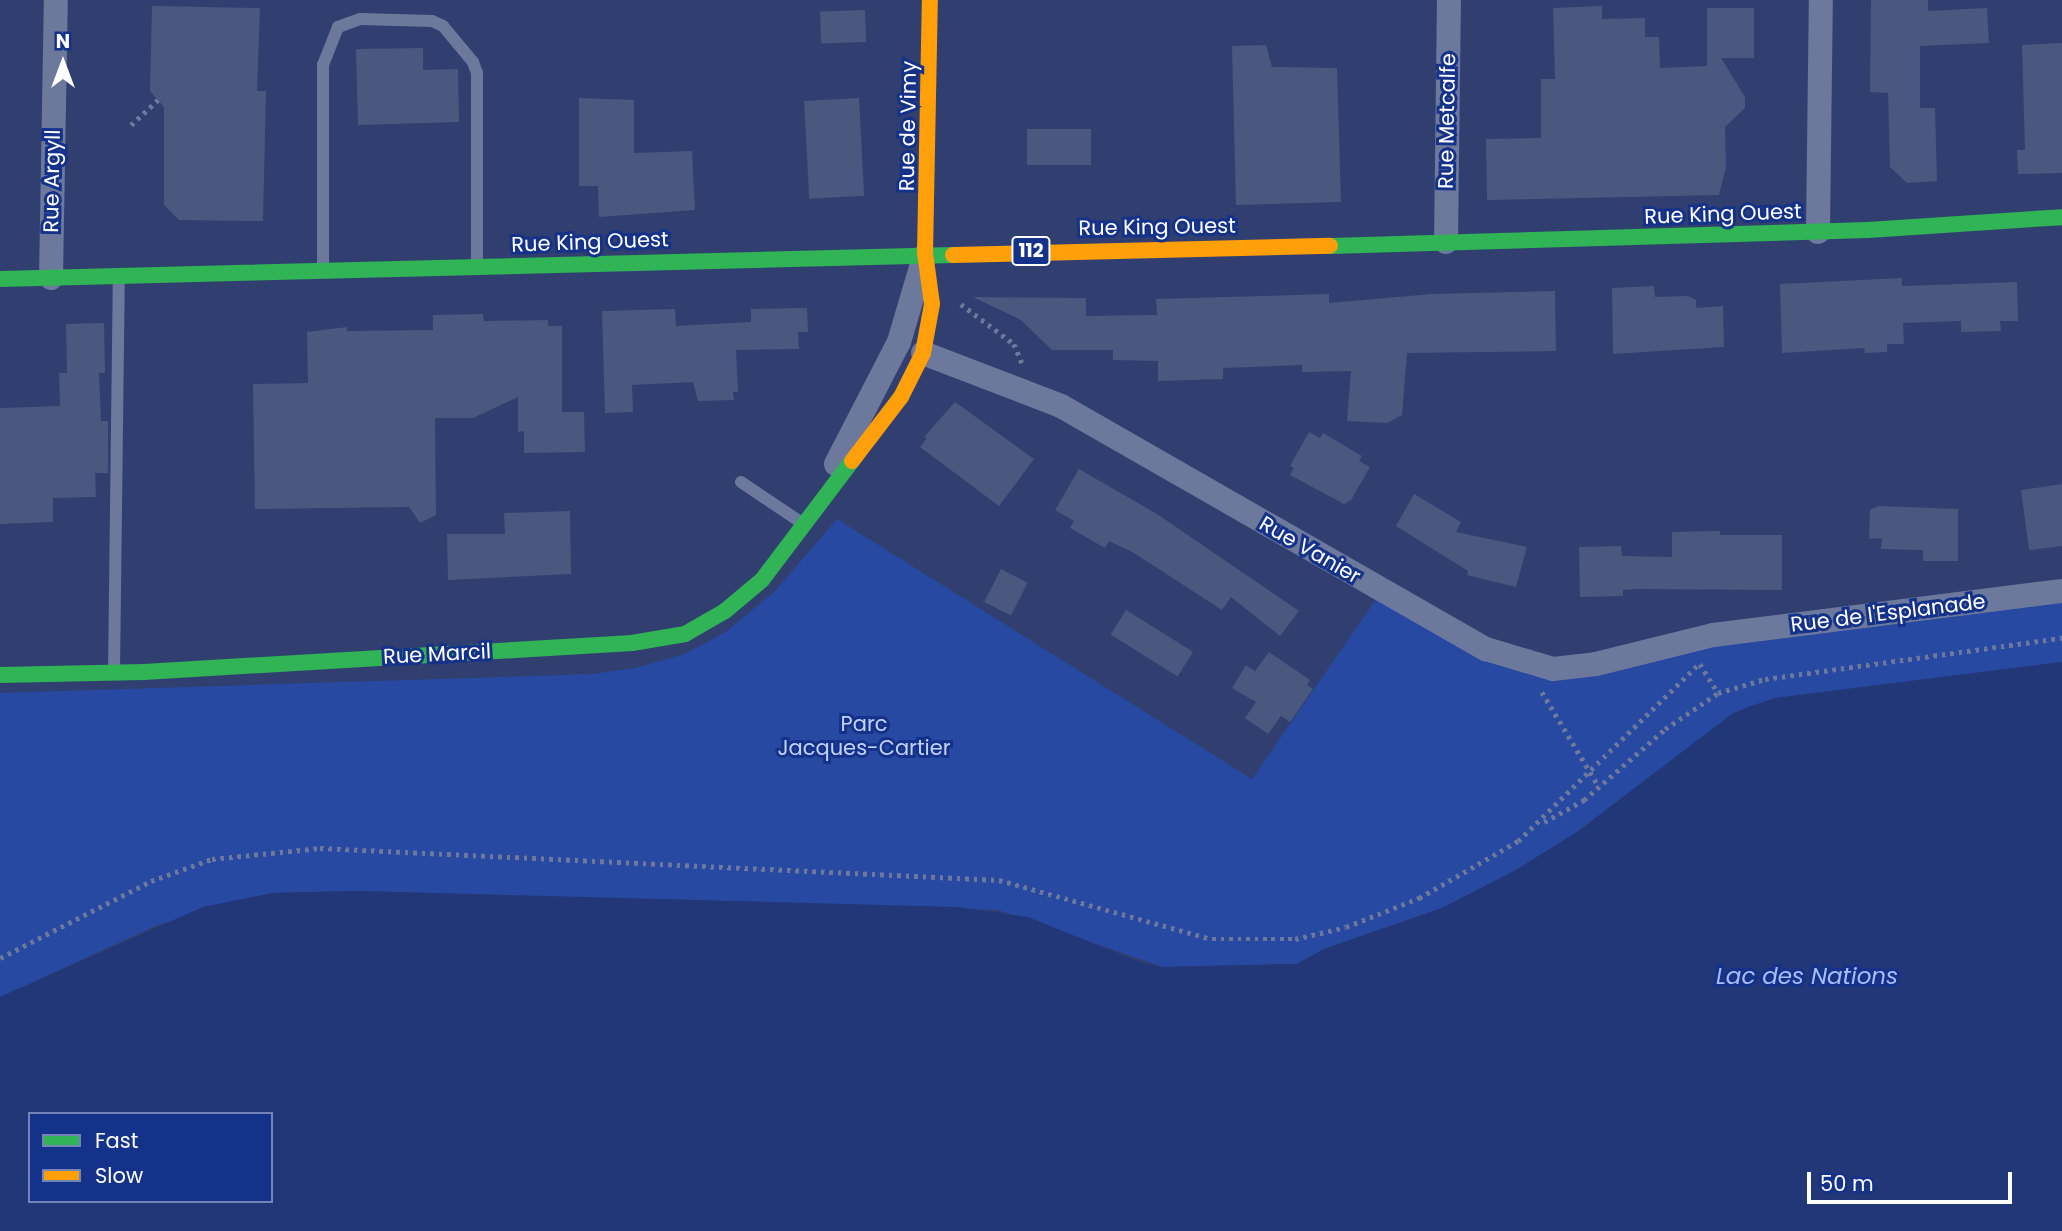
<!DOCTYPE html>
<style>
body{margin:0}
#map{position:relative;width:2062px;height:1231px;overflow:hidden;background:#303f6f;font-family:Poppins,sans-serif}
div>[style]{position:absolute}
.green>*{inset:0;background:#2849a1}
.water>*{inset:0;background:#213777}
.building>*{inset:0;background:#4a577e;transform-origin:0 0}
.path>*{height:4.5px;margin-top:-2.25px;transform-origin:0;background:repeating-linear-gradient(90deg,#6c789c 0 3.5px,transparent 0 8.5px)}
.lane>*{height:12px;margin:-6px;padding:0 6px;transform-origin:6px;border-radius:6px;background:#6c789c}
.street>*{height:24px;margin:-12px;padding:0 12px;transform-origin:12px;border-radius:12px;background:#6c789c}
.fast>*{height:16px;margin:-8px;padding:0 8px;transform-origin:8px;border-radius:8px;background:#30b455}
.slow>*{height:16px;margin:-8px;padding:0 8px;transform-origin:8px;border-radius:8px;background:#ff9f0a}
span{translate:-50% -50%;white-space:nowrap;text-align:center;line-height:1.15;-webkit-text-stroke:6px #15328a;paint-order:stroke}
.shield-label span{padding:2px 5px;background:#15328a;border:2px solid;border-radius:5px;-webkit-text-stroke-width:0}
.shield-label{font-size:19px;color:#fff;font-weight:700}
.street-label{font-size:21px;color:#fff}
.park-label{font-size:21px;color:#c3d2fb}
.water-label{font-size:23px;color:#a8bef7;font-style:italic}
.legend{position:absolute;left:28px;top:1112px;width:245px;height:91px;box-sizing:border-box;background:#15328a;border:2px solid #7384b9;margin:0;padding:9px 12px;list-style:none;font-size:21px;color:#fff}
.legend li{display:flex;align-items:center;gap:14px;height:35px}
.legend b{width:35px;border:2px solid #7384b9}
.north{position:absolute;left:28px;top:28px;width:70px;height:70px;-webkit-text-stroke:5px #15328a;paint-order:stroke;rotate:0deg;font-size:19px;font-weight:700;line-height:28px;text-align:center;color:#fff}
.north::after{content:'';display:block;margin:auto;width:24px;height:32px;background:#fff;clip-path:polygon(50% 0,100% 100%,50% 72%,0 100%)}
.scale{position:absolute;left:1807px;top:1172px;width:205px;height:32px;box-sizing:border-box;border:4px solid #fff;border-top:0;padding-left:9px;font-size:21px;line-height:24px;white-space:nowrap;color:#fff;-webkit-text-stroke:5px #15328a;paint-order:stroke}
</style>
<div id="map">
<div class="green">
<div style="clip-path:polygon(837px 519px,1252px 779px,1381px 592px,1525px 663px,2062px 591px,2062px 662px,1776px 698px,1751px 706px,1732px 714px,1577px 832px,1516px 870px,1442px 908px,1324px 949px,1297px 964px,1163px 967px,998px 910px,358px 891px,272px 893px,158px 925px,0 997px,0 693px,592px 674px,635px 668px,685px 654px,727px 631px,775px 591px)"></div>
</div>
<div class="water">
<div style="clip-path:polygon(evenodd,2062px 662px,2062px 1231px,0 1231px,0 997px,203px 907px,272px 893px,358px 891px,958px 907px,1028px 917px,1142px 963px,1163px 967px,1297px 964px,1324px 949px,1442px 908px,1516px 870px,1577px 832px,1732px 714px,1751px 706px,1776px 698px,2062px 662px,30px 1114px,271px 1114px,271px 1201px,30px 1201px,30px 1114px)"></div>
</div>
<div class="building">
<div style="clip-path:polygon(1871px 0,1928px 0,1928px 11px,1987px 8px,1989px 43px,1920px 46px,1920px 108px,1935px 108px,1937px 181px,1907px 183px,1890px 167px,1888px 93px,1870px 92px)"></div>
<div style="clip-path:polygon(152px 6px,260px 8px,257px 91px,266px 91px,263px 221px,179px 220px,164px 205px,164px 107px,150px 91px)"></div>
<div style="clip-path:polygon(1602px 6px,1602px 19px,1645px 18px,1645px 37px,1659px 37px,1660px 68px,1707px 66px,1707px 8px,1754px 8px,1754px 58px,1721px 58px,1745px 97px,1745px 108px,1725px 127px,1726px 167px,1719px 195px,1487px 200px,1486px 139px,1541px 138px,1541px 79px,1555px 79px,1553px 8px)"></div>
<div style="left:865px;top:10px;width:32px;height:45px;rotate:88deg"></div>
<div style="clip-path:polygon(2062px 43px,2062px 173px,2018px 174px,2017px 150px,2025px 150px,2022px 45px)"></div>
<div style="clip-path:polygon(1266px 45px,1272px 67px,1337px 68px,1341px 202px,1236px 205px,1232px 46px)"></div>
<div style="clip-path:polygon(423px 48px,423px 70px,458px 69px,459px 122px,358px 125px,356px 49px)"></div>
<div style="clip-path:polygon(579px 98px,634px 100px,634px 153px,692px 151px,695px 210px,599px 217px,598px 186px,579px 186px)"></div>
<div style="left:859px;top:98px;width:98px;height:55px;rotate:87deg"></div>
<div style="left:1091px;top:129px;width:36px;height:64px;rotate:90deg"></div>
<div style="clip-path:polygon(1902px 278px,1902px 286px,2017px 282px,2018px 321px,2000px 321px,2001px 331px,1961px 332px,1961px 321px,1903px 323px,1904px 344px,1887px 344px,1887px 352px,1865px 353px,1864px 348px,1782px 353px,1780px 284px)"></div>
<div style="clip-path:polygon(1654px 286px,1655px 297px,1688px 296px,1696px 300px,1696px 308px,1723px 306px,1724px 347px,1613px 354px,1612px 288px)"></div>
<div style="clip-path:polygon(1555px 291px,1556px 351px,1407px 353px,1402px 415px,1387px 423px,1347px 421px,1351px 371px,1302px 372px,1302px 365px,1223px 368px,1223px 379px,1158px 381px,1158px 361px,1113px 360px,1113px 350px,1052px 350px,1021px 320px,973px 297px,1086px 298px,1086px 316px,1157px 315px,1156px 299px,1329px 294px,1329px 303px,1432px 294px)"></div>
<div style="clip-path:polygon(807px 308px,808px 332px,798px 332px,799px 349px,736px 350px,738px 392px,733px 392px,734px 400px,698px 401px,693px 382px,632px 385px,633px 412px,605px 413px,602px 311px,675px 309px,676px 326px,751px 322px,751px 309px)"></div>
<div style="clip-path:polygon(483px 314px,484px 321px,548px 320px,548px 326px,562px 326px,562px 412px,584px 412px,585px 452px,524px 453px,524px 431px,518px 432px,518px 397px,473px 418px,435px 418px,436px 515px,420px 523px,409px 507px,255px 509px,253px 384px,308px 383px,307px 332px,347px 327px,347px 331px,433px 330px,433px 315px)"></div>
<div style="clip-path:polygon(104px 323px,105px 373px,99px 373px,101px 421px,108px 421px,108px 473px,95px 473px,96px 497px,53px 498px,53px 522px,0 524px,0 408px,60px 406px,59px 373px,67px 373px,66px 324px)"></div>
<div style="clip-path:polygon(955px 402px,1034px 459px,999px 506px,920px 447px,927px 438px,924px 437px)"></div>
<div style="clip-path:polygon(1309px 432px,1320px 438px,1323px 433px,1362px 456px,1359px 461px,1370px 467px,1351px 500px,1344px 504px,1290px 475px,1294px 468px,1290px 466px)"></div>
<div style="clip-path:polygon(1079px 469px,1157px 514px,1299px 611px,1280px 636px,1231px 597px,1222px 610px,1134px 553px,1109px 541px,1105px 548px,1070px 528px,1074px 521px,1055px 510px)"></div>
<div style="clip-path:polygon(2062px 484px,2062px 546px,2029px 550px,2021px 490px)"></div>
<div style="clip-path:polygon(1414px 494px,1461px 522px,1456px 532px,1527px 547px,1516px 587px,1467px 575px,1468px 571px,1396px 526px)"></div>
<div style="clip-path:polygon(1879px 506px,1958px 509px,1958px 561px,1923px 561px,1923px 550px,1881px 549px,1882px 538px,1869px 539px,1870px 510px)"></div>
<div style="clip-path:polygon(570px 511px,571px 574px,448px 580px,447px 534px,505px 534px,504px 513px)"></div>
<div style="clip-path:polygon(1720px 531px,1720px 535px,1782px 535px,1782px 590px,1638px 589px,1623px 590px,1623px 596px,1580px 597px,1579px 547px,1621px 546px,1622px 556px,1672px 557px,1672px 532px)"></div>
<div style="left:1001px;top:569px;width:30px;height:37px;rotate:27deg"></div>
<div style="left:1126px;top:610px;width:79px;height:29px;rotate:32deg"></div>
<div style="clip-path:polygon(1269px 652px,1310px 680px,1307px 685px,1313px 689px,1290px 722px,1281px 716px,1268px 734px,1245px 718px,1256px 702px,1232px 688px,1246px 665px,1255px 671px)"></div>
</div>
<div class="path">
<div style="left:131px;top:125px;width:37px;rotate:-43deg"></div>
<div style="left:961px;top:304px;width:66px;rotate:37deg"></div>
<div style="left:1014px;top:344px;width:23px;rotate:67deg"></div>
<div style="left:1700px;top:664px;width:34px;rotate:58deg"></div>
<div style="left:1542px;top:692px;width:111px;rotate:59deg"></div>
<div style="left:1544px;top:822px;width:46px;rotate:-28.8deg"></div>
<div style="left:1584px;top:800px;width:108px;rotate:-41.2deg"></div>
<div style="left:1665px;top:729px;width:64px;rotate:-34.2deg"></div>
<div style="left:1718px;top:693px;width:49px;rotate:-16.6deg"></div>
<div style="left:1765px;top:679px;width:300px;rotate:-7.9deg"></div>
<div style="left:0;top:958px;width:169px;rotate:-27deg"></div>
<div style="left:151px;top:881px;width:65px;rotate:-19.8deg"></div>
<div style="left:212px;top:859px;width:109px;rotate:-5.8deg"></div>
<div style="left:320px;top:848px;width:680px;rotate:2.7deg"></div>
<div style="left:999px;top:880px;width:221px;rotate:15.5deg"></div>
<div style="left:1212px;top:939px;width:83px"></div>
<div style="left:1295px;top:939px;width:52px;rotate:-13.2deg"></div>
<div style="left:1346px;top:927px;width:79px;rotate:-21.7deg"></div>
<div style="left:1419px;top:898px;width:114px;rotate:-29.9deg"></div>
<div style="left:1518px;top:841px;width:250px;rotate:-44.4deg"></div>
</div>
<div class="lane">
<div style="left:323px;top:267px;width:202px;rotate:-90deg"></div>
<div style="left:323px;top:65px;width:41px;rotate:-68.5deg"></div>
<div style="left:338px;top:27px;width:23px;rotate:-20deg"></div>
<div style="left:360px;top:19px;width:72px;rotate:1.6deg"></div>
<div style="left:432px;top:21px;width:12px;rotate:24deg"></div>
<div style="left:443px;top:26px;width:47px;rotate:50.2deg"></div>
<div style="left:473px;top:62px;width:12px;rotate:70deg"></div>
<div style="left:477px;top:73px;width:191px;rotate:90deg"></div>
<div style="left:741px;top:482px;width:73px;rotate:33.9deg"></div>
<div style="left:114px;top:672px;width:391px;rotate:-89.3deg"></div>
</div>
<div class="street">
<div style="left:1818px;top:232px;width:232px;rotate:-89.3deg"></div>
<div style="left:1446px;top:242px;width:242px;rotate:-89.3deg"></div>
<div style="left:51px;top:278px;width:278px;rotate:-89deg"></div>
<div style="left:923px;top:353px;width:148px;rotate:21deg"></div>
<div style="left:1061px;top:406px;width:490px;rotate:29.8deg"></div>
<div style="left:1486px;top:649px;width:70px;rotate:16.6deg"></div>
<div style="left:1553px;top:669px;width:43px;rotate:-6.6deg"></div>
<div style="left:1596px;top:664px;width:121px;rotate:-13.9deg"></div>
<div style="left:1713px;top:635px;width:352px;rotate:-7.2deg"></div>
<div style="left:836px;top:464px;width:137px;rotate:-62.7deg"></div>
<div style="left:899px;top:342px;width:89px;rotate:-73.6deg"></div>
</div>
<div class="fast">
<div style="left:1330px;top:246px;width:538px;rotate:-1.7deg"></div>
<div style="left:1868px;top:230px;width:194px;rotate:-3.8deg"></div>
<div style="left:0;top:279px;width:953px;rotate:-1.44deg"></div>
<div style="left:0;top:675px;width:144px;rotate:-1.2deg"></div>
<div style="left:144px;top:672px;width:489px;rotate:-3.4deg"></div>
<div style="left:632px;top:643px;width:54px;rotate:-9.6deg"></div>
<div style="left:685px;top:634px;width:46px;rotate:-29.9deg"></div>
<div style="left:725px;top:611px;width:48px;rotate:-40deg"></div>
<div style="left:762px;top:580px;width:149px;rotate:-52.9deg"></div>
</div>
<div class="slow">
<div style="left:953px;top:255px;width:377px;rotate:-1.4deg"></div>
<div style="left:852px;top:461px;width:81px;rotate:-52.6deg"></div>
<div style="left:901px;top:397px;width:49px;rotate:-63.4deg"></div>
<div style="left:923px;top:353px;width:50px;rotate:-79.6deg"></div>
<div style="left:932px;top:304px;width:51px;rotate:-97.8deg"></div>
<div style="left:925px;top:253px;width:253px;rotate:-88.9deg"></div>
</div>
<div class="shield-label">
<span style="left:1031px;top:251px">112</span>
</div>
<div class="street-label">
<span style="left:1447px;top:121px;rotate:-89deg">Rue Metcalfe</span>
<span style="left:908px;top:126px;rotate:-89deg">Rue de Vimy</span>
<span style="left:52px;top:181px;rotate:-89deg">Rue Argyll</span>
<span style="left:1723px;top:214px;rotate:-2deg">Rue King Ouest</span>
<span style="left:1157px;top:227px;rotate:-1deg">Rue King Ouest</span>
<span style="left:590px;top:242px;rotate:-2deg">Rue King Ouest</span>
<span style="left:1310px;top:550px;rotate:30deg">Rue Vanier</span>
<span style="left:1888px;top:613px;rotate:-7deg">Rue de l'Esplanade</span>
<span style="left:437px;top:654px;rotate:-3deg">Rue Marcil</span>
</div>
<div class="park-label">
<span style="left:864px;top:736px">Parc<br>Jacques-Cartier</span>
</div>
<div class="water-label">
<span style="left:1807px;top:976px">Lac des Nations</span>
</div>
<ul class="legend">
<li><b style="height:9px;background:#30b455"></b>Fast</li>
<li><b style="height:9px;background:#ff9f0a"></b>Slow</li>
</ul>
<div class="north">N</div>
<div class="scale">50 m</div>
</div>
